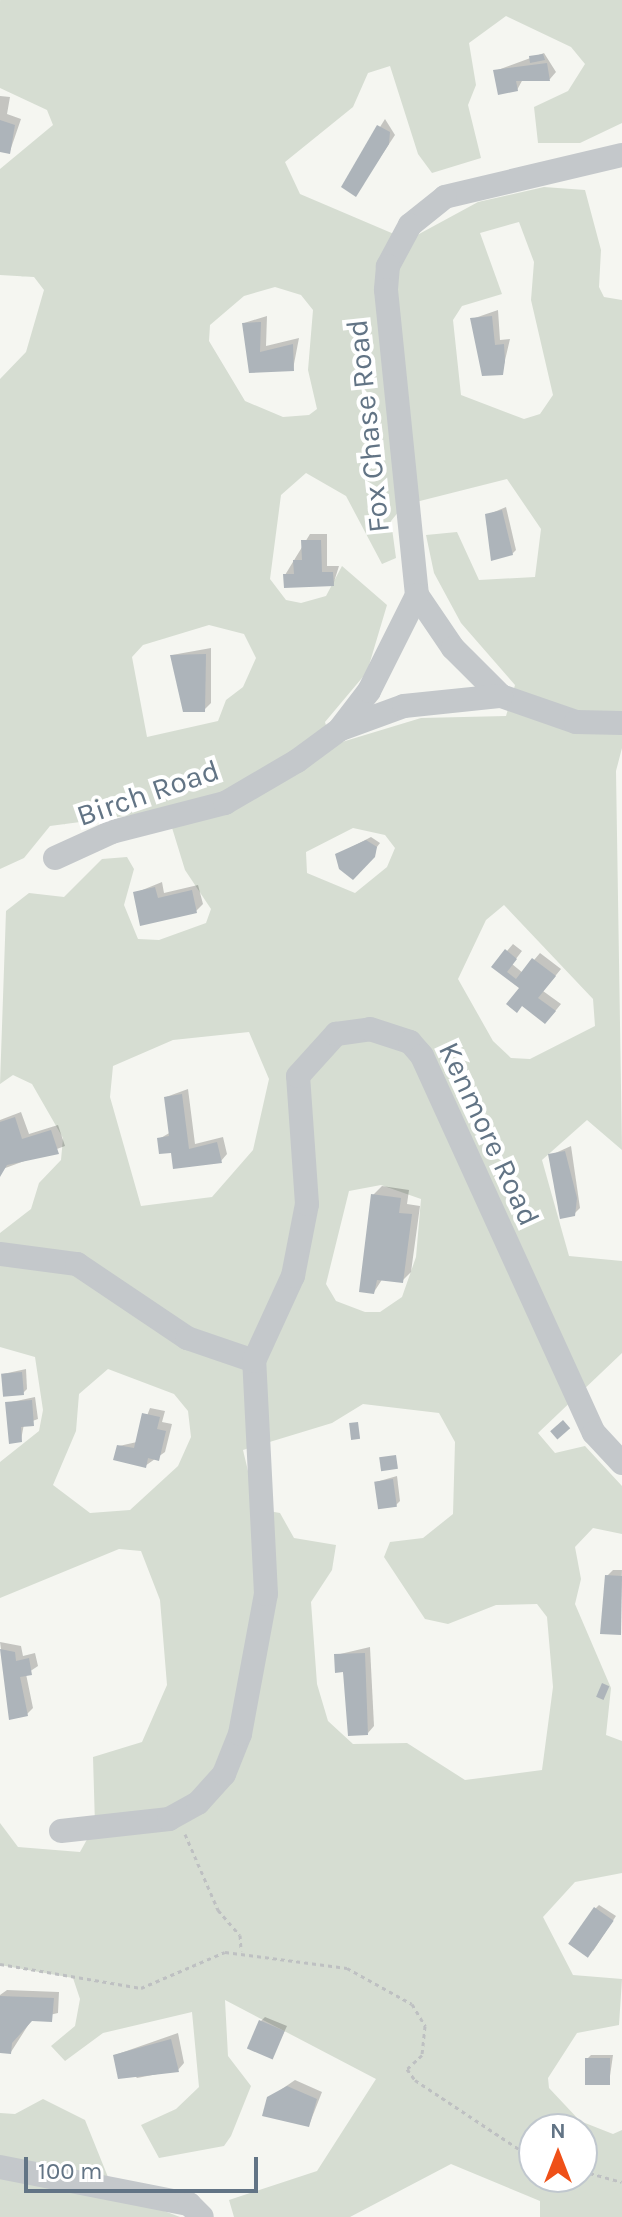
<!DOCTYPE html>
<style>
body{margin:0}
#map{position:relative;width:622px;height:2217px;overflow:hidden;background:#f5f6f1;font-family:Karla,sans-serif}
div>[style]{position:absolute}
.green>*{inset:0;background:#d6ddd2}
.shadow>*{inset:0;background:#0003}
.building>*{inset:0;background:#adb4ba;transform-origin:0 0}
.path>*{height:3px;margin-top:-1.5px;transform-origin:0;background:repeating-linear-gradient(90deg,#bec0c2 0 4px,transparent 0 8px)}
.minor>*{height:24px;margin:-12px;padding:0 12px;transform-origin:12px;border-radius:12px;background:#c4c8cb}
span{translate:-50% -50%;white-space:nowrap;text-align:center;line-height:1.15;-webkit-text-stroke:8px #fff;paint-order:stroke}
.street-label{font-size:30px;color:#627485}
.north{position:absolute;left:518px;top:2113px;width:80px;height:80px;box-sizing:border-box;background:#fff;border:2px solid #c0c7ce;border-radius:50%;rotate:0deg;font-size:22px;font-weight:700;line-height:32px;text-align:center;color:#627485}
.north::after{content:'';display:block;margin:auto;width:28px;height:36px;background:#ef5018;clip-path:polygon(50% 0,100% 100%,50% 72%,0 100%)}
.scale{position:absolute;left:24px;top:2157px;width:234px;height:36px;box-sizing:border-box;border:4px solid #627485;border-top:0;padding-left:10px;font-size:24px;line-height:28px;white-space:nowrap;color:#627485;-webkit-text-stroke:6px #fff;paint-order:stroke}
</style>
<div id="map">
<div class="green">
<div style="clip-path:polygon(evenodd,0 0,622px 0,622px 123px,580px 143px,538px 143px,534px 107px,568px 91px,585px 64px,571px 47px,506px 16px,469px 43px,476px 85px,468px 105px,481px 158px,432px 173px,418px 154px,390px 66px,368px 73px,353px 107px,285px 162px,300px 194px,408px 240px,478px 202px,544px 187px,585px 190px,601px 250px,599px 287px,604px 297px,622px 300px,622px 748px,616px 771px,622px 1150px,587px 1120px,542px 1160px,569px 1256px,622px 1261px,622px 1353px,538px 1433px,555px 1453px,585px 1446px,622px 1486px,622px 1534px,593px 1528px,575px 1547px,581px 1579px,575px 1604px,611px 1688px,606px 1735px,622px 1741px,622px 1873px,575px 1882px,543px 1917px,573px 1975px,622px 1979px,619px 2025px,577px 2033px,548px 2078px,549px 2088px,580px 2121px,613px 2134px,622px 2130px,622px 2217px,540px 2217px,540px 2201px,451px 2164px,350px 2217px,234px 2217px,229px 2200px,317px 2171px,376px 2079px,225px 2000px,228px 2056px,251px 2086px,231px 2136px,224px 2146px,159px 2158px,141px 2125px,176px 2109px,199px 2087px,192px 2012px,103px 2033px,65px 2061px,51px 2046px,75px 2026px,80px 1999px,73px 1978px,0 1965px,0 1823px,18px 1847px,80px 1852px,95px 1825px,93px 1757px,142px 1742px,167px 1685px,160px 1600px,141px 1551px,119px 1549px,0 1598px,0 1462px,39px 1431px,43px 1410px,35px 1357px,0 1347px,0 1233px,31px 1209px,39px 1183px,61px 1160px,63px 1138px,32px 1084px,13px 1075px,0 1084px,6px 911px,29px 893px,64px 897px,102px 859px,127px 857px,134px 869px,124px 905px,138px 939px,159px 940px,206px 923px,211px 909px,185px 870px,169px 818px,148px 813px,50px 826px,24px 858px,0 869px,0 379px,26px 352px,44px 290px,34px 277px,0 275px,0 169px,53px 125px,47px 110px,0 88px,0 0,519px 222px,534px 262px,531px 300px,553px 395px,540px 414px,524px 419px,461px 395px,453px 320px,462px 306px,502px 294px,480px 233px,519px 222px,0 0,275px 287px,301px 295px,313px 310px,308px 370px,317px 409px,309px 415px,283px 417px,245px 401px,209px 341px,210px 325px,244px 296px,275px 287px,0 0,306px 473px,346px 496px,382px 564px,396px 558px,391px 521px,404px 505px,507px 479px,541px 529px,535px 577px,479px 580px,457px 532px,426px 535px,434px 573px,461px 623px,515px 685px,506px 716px,421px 718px,332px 745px,325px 722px,367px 672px,387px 605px,342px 566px,326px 596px,301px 603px,286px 600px,270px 579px,281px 495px,306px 473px,0 0,209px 625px,244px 634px,256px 658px,243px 687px,226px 700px,218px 721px,147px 737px,132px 657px,143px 645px,209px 625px,0 0,353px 828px,385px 835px,395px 848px,387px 867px,355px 893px,307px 873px,306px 852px,353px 828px,0 0,504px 905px,593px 999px,595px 1026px,530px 1059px,511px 1058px,493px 1041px,458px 979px,486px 920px,504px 905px,0 0,249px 1032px,269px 1079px,253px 1150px,212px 1197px,141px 1206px,110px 1097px,113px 1066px,173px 1040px,249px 1032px,0 0,381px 1185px,421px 1199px,416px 1257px,402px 1297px,380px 1312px,365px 1312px,336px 1301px,326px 1284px,349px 1191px,381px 1185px,0 0,108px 1369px,174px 1394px,188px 1411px,191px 1437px,178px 1466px,130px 1510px,90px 1513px,53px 1485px,76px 1431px,79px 1394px,108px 1369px,0 0,363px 1404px,439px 1413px,455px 1442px,453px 1514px,423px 1538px,390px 1542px,384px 1557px,425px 1619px,448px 1624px,496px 1605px,537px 1604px,547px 1617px,553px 1687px,542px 1770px,465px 1780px,407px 1743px,353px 1744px,328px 1721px,317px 1684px,311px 1602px,332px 1570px,336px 1545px,294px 1538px,280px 1513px,257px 1509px,243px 1450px,332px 1423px,363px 1404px,0 0,534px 2129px,582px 2129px,582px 2177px,534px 2177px,534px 2129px)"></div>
<div style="clip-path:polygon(43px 2099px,85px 2120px,114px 2192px,180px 2217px,0 2217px,0 2113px,15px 2114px)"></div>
</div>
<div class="shadow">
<div style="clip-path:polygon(544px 53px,556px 72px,550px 79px,523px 79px,517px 90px,495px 71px)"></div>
<div style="clip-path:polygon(0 96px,10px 97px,7px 114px,21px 119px,10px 151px,0 150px)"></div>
<div style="clip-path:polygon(385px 119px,395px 135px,356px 194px,343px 186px)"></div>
<div style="clip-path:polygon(498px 310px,500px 340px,510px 339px,502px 373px,472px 319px)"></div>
<div style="clip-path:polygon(267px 316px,266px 346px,299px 338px,293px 369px,251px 370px,244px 323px)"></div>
<div style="clip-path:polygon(506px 507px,516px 550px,512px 554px,487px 515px)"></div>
<div style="clip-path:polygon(310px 534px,327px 534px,327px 566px,339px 566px,333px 585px,285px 575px)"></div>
<div style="clip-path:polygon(211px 648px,211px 703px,204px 710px,172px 655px)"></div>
<div style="clip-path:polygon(371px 837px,380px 843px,357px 873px,338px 854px)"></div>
<div style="clip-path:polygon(162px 882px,164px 893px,198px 885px,203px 904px,196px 911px,135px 893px)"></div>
<div style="clip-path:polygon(513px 944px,522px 951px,512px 964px,523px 973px,540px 953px,561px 969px,543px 991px,561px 1004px,552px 1015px,494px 966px)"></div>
<div style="clip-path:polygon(188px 1089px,195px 1144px,223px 1137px,227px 1154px,221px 1161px,173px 1151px,159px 1139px,171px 1132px,166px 1097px)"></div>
<div style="clip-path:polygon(21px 1112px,29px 1134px,58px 1125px,65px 1146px,0 1170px,0 1120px)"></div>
<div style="clip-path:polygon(571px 1146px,580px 1208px,574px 1214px,551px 1155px)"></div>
<div style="clip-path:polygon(382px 1186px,409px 1190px,407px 1204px,420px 1206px,411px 1272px,402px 1281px,383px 1278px,374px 1292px,373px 1195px)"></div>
<div style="clip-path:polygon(26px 1369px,27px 1389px,23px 1393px,3px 1374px)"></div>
<div style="clip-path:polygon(35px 1397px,38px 1419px,24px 1424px,21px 1440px,7px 1403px)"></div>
<div style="clip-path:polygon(150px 1408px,165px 1411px,162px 1422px,172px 1424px,165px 1452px,145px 1466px,119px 1446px,137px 1442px)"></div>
<div style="clip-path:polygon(397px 1476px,400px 1501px,396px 1505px,376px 1482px)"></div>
<div style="clip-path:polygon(613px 1570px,622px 1570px,620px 1633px,607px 1576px)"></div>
<div style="clip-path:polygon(0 1642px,21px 1646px,23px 1656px,35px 1653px,38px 1666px,26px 1674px,33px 1708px,27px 1714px,11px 1718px)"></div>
<div style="clip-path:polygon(370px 1647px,374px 1726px,368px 1733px,336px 1655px)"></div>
<div style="clip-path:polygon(599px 1905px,616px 1916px,593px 1951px,595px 1909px)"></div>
<div style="clip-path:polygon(7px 1990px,59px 1992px,58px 2013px,32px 2019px,11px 2052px,0 2051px,0 1995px)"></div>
<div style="clip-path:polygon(265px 2017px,287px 2026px,272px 2057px,261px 2021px)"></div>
<div style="clip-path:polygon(178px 2033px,184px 2063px,178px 2070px,137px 2078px,115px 2055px)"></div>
<div style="clip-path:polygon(591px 2055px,613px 2055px,609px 2083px,587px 2059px)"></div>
<div style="clip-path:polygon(295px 2080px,322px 2092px,309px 2125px,269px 2098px)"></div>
</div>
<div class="building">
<div style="clip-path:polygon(543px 54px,545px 60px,530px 63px,529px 56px)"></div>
<div style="clip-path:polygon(547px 63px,550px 81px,516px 81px,518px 91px,498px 95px,493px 70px)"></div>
<div style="clip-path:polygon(0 120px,15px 125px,10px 154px,0 152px)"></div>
<div style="clip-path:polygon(377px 125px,390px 132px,389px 144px,356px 197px,341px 187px)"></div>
<div style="clip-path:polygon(492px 316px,495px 345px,504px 344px,505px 361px,503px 375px,482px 376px,470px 318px)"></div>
<div style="clip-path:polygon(261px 322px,260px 352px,293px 344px,294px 371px,249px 373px,242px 323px)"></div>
<div style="clip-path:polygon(502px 510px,513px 555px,491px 561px,485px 514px)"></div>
<div style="clip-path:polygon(301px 540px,321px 540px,322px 572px,333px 572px,334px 586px,284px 588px,283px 574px,294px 574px,293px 560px,302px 560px)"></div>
<div style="clip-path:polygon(206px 654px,205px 712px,183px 712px,170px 655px)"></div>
<div style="clip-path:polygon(366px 840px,377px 847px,375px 857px,353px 880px,339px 869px,335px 854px)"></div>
<div style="clip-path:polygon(155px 887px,158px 898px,192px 890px,197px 913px,140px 926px,133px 892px)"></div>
<div style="clip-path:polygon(505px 949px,517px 959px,507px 972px,516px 979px,532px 958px,556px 976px,538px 998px,556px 1011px,545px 1024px,522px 1006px,517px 1013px,506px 1004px,519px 988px,491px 967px)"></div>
<div style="clip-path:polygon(182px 1094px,189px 1149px,217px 1142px,222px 1163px,173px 1169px,171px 1153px,159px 1154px,157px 1138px,169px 1136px,164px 1097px)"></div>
<div style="clip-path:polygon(15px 1117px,22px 1139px,51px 1130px,59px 1154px,7px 1165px,0 1177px,0 1122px)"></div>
<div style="clip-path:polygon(565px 1151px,577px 1198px,575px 1216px,560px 1219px,548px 1154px)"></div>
<div style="clip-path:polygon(371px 1194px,401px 1198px,399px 1213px,412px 1214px,403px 1283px,377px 1280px,374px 1294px,359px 1292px)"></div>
<div style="left:22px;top:1372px;width:23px;height:21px;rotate:85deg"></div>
<div style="clip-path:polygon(32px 1400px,34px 1426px,21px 1427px,22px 1442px,9px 1444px,5px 1402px)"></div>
<div style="clip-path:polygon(142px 1413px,160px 1417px,157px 1429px,166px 1431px,159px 1461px,148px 1458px,146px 1468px,113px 1460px,117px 1445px,134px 1448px)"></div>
<div style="left:563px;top:1420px;width:11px;height:17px;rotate:49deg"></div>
<div style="left:358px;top:1422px;width:17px;height:9px;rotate:83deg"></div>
<div style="left:396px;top:1455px;width:14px;height:17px;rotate:82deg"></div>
<div style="left:393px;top:1479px;width:28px;height:19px;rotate:82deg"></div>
<div style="clip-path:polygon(605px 1575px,622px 1576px,621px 1635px,600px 1634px)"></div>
<div style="clip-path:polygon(0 1649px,15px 1652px,16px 1661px,29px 1658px,32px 1675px,20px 1677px,28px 1716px,9px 1720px)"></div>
<div style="clip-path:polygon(365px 1653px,368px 1735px,348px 1736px,343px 1672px,335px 1673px,334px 1654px)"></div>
<div style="left:602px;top:1683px;width:8px;height:15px;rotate:23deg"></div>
<div style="left:594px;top:1907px;width:24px;height:45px;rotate:35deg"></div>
<div style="clip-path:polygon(0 1996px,54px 1998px,52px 2022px,32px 2021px,12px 2043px,11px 2054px,0 2053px)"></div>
<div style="left:259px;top:2020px;width:28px;height:31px;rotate:23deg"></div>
<div style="clip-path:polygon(171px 2039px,179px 2072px,118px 2079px,113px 2055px)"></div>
<div style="left:585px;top:2058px;width:25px;height:27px"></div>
<div style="clip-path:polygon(287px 2086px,317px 2099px,309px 2127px,262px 2116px,267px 2097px)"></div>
</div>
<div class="path">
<div style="left:185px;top:1834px;width:83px;rotate:66.5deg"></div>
<div style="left:218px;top:1910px;width:33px;rotate:49deg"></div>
<div style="left:240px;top:1935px;width:16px;rotate:86deg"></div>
<div style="left:0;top:1964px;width:143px;rotate:9.7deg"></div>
<div style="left:141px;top:1988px;width:91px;rotate:-23.2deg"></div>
<div style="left:225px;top:1952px;width:123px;rotate:7.5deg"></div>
<div style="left:347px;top:1968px;width:74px;rotate:29deg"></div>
<div style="left:412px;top:2004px;width:26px;rotate:59deg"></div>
<div style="left:425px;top:2026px;width:29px;rotate:96deg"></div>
<div style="left:422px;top:2055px;width:21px;rotate:137deg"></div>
<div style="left:407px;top:2069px;width:14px;rotate:54deg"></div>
<div style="left:415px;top:2080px;width:143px;rotate:33.6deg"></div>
<div style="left:582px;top:2171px;width:41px;rotate:15.4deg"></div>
</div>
<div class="minor">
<div style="left:622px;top:155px;width:182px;rotate:166.7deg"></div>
<div style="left:445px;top:197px;width:45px;rotate:141.3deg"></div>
<div style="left:410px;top:225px;width:47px;rotate:118.2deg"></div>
<div style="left:388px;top:266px;width:24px;rotate:95deg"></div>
<div style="left:386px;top:290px;width:307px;rotate:84.2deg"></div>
<div style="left:417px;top:595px;width:64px;rotate:55.8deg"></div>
<div style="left:453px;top:648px;width:68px;rotate:45deg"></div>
<div style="left:501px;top:696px;width:79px;rotate:19.1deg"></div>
<div style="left:576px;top:722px;width:46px;rotate:1.2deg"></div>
<div style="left:341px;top:729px;width:67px;rotate:-20.1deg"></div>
<div style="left:404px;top:706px;width:98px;rotate:-5.9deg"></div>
<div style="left:55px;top:858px;width:63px;rotate:-24.5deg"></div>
<div style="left:112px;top:832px;width:117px;rotate:-14.4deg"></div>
<div style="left:225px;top:803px;width:83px;rotate:-30.3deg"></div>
<div style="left:297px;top:761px;width:52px;rotate:-36.4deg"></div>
<div style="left:339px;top:730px;width:49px;rotate:-52.4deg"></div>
<div style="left:369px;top:691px;width:107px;rotate:-63.4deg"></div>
<div style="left:0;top:1254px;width:78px;rotate:7.4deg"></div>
<div style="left:77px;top:1264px;width:133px;rotate:33.9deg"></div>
<div style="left:187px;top:1338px;width:71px;rotate:18.9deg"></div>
<div style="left:61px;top:1831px;width:109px;rotate:-6.3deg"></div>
<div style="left:169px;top:1819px;width:33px;rotate:-29deg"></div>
<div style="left:198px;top:1803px;width:39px;rotate:-48deg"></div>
<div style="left:224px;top:1774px;width:43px;rotate:-68.2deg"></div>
<div style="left:240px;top:1734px;width:142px;rotate:-79.5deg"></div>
<div style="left:266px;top:1594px;width:233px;rotate:-92.9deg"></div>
<div style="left:254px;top:1361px;width:94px;rotate:-65.4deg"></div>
<div style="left:293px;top:1276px;width:73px;rotate:-79deg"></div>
<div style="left:307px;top:1204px;width:128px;rotate:-94deg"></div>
<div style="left:298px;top:1076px;width:57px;rotate:-47.9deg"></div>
<div style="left:336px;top:1034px;width:34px;rotate:-8deg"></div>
<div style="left:370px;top:1029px;width:42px;rotate:18deg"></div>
<div style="left:410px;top:1042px;width:18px;rotate:49deg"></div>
<div style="left:422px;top:1056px;width:414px;rotate:65.5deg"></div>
<div style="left:594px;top:1433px;width:41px;rotate:47deg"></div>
<div style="left:0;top:2167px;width:193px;rotate:11.1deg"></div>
<div style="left:189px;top:2204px;width:18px;rotate:45deg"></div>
</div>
<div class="street-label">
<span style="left:368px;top:426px;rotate:-96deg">Fox Chase Road</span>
<span style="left:148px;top:793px;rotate:-19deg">Birch Road</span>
<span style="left:489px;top:1134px;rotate:65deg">Kenmore Road</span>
</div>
<div class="north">N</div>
<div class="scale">100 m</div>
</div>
